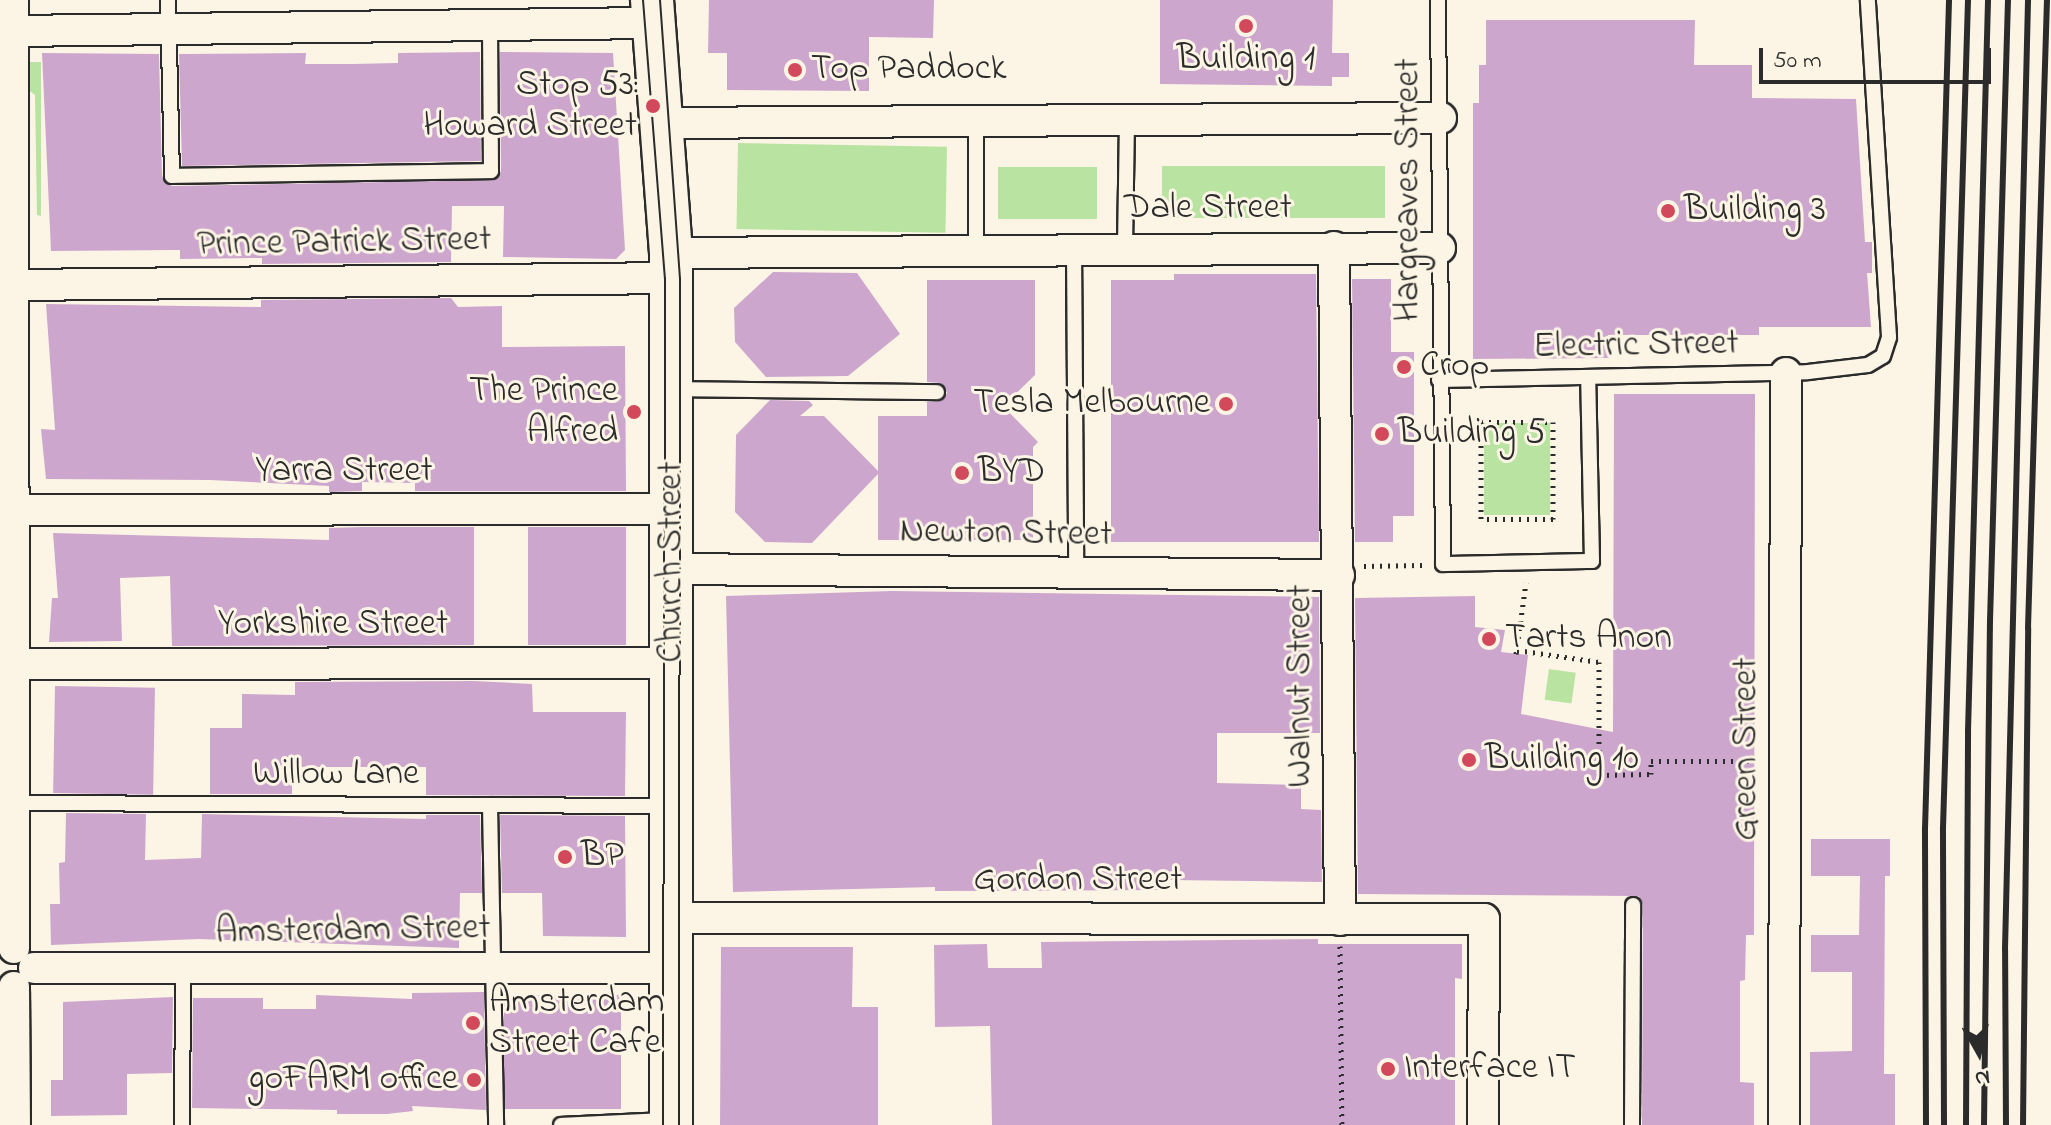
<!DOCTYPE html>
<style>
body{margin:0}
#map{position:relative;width:2051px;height:1125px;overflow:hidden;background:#fcf5e5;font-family:"Indie Flower",sans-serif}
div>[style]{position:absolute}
.green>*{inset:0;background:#b8e3a0;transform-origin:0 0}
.building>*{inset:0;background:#cda6ce;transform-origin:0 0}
.path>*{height:5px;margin-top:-2.5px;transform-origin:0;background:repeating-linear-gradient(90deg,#2b2b2b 0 2px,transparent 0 8px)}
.roads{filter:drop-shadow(2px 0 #2b2b2b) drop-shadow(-2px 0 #2b2b2b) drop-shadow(0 2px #2b2b2b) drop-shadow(0 -2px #2b2b2b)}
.service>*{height:14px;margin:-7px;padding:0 7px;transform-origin:7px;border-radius:7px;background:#fcf5e5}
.minor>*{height:30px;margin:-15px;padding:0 15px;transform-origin:15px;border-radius:15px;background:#fcf5e5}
.secondary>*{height:42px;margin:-21px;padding:0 21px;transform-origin:21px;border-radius:21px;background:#fcf5e5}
.tram>*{height:2px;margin:-1px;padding:0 1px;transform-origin:1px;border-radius:1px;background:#2b2b2b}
.rail>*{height:6px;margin:-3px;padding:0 3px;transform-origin:3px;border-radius:3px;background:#2b2b2b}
.dots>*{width:22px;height:22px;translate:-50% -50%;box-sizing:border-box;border:4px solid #fcf5e5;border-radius:50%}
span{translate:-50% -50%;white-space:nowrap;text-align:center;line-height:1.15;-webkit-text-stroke:6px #fcf5e5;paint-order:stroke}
.poi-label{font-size:36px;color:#2b2b2b}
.left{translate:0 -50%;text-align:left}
.right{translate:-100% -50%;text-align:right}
.street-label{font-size:36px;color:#2b2b2b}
.north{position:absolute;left:1939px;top:1013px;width:80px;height:80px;-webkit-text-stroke:6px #fcf5e5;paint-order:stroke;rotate:172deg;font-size:22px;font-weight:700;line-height:32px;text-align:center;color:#2b2b2b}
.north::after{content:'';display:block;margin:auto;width:28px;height:36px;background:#2b2b2b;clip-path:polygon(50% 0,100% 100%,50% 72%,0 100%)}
.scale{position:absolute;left:1759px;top:48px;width:232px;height:36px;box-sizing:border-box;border:4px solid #2b2b2b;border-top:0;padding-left:10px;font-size:24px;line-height:28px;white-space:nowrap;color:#2b2b2b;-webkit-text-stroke:6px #fcf5e5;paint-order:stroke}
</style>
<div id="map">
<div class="green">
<div style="clip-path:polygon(30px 62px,41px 62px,41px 216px,37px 215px,35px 95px,27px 89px)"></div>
<div style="left:738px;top:143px;width:209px;height:86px;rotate:1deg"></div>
<div style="left:1385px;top:166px;width:52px;height:223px;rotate:90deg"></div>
<div style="left:1097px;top:167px;width:52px;height:99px;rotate:90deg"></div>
<div style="left:1550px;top:423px;width:92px;height:66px;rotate:90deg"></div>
<div style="left:1549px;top:669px;width:27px;height:31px;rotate:8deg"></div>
</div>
<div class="building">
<div style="clip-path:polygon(709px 0,934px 0,933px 38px,869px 37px,869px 91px,727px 90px,727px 53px,708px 53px)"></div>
<div style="clip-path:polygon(1160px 0,1333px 0,1332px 53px,1349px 53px,1349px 77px,1332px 77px,1332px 86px,1160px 84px)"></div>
<div style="clip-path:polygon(1486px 20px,1695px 20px,1694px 65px,1752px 65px,1752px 98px,1856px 99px,1865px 242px,1872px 242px,1872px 273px,1867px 273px,1871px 327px,1759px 327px,1759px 335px,1608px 335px,1609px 358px,1473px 359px,1473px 103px,1479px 103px,1479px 65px,1486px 65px)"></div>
<div style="clip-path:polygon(480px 52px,481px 161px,182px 166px,179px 54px,306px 53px,305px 64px,352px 64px,398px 63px,398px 53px)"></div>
<div style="clip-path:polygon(500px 52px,613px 53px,625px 250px,616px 259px,503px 257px,504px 206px,452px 206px,451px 262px,262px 264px,262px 258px,180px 259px,180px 250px,51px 251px,42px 53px,159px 54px,162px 176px,172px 186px,495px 180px,501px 171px)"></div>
<div style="clip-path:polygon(773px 272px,857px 273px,900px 334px,848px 376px,766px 377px,735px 342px,734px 308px)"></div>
<div style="clip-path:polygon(1174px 274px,1316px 274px,1319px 542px,1111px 542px,1111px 280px,1174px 280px)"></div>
<div style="clip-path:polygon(1352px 279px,1391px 279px,1391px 352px,1414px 352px,1414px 516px,1393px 516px,1393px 542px,1355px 542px)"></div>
<div style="clip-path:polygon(927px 280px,1035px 280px,1035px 375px,1003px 406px,1038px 442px,1033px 447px,1033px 540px,878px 540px,878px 474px,812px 543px,765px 542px,735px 512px,736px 435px,770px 400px,809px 401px,813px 405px,800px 416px,824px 416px,878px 471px,878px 416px,927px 416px,927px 402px,941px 401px,947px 393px,941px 383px,927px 382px)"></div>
<div style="clip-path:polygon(451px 298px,458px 307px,502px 306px,502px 347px,625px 346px,626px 491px,415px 491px,415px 483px,362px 482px,362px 491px,329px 492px,329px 486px,210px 480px,46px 479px,41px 429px,55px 430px,46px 304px,261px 307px,261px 300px)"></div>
<div style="clip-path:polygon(1614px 394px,1755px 394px,1754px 935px,1746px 935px,1745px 980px,1740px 981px,1740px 1082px,1754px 1083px,1754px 1125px,1642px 1125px,1643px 905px,1639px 896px,1358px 894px,1355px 598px,1475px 596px,1475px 627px,1505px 630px,1501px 652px,1528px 655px,1521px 714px,1613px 732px)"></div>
<div style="clip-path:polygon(363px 527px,474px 527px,474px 645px,172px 646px,170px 576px,120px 578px,122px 641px,49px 642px,52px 598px,58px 598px,53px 533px,329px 540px,329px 528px)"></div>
<div style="left:528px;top:527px;width:98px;height:118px"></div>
<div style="clip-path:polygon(892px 591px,1319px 597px,1320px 733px,1217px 733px,1217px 783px,1301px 785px,1301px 809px,1321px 810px,1322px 882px,1168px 880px,1167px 890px,935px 891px,935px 887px,733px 892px,726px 596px)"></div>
<div style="clip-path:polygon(474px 681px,532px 684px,533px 712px,626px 712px,625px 796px,426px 795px,426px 767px,292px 767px,292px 794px,210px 794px,210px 728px,242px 728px,242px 694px,295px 695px,295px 682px)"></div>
<div style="left:55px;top:686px;width:100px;height:107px;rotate:1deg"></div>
<div style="clip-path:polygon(66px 813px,146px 814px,145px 860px,201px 858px,202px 814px,426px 819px,426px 815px,480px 815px,482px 893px,460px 893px,459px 948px,199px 939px,51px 945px,50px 904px,60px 904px,59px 863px,65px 862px)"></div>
<div style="clip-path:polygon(500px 815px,625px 816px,626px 937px,543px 936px,542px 893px,502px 893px)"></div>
<div style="clip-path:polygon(1811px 839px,1890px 839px,1890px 876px,1885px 876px,1884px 1074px,1895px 1074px,1895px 1125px,1810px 1125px,1810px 1052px,1852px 1051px,1852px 972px,1811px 972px,1811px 935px,1859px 935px,1860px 876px,1811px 876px)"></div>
<div style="clip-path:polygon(1318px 939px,1318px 944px,1462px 944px,1462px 979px,1455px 978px,1455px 1125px,992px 1125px,990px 1026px,935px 1027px,934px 945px,987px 944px,988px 968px,1042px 968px,1041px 942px)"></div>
<div style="clip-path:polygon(721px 947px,853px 947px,852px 1007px,878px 1007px,878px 1125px,720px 1125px)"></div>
<div style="clip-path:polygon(484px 992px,486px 1110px,412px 1106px,413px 1111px,387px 1114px,337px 1114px,337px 1110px,192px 1108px,193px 998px,263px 998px,263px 1009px,316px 1009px,316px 995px,412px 999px,412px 993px)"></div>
<div style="left:504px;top:995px;width:117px;height:114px"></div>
<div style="clip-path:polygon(173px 997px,172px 1073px,127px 1074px,127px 1115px,51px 1116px,51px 1080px,63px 1080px,63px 1002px)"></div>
</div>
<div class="path">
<div style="left:1481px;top:422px;width:72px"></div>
<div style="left:1553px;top:422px;width:97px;rotate:90deg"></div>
<div style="left:1553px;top:519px;width:72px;rotate:180deg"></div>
<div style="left:1481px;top:519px;width:97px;rotate:-90deg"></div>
<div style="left:1364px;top:566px;width:58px;rotate:-1deg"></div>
<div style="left:1517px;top:650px;width:83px;rotate:8.3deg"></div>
<div style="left:1599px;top:662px;width:113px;rotate:90deg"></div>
<div style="left:1599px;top:775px;width:52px;rotate:-1.1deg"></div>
<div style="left:1651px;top:774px;width:13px;rotate:-90deg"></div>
<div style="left:1651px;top:761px;width:104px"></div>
<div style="left:1516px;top:654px;width:72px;rotate:-82deg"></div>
<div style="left:1340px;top:946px;width:179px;rotate:89.4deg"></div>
</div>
<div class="roads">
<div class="service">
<div style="left:168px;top:0;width:176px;rotate:88.7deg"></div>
<div style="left:172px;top:176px;width:319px;rotate:-0.9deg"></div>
<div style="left:491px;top:171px;width:144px;rotate:-90.4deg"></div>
<div style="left:1438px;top:0;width:564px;rotate:89.49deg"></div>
<div style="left:1443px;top:564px;width:149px;rotate:-1.2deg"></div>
<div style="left:1592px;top:561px;width:184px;rotate:-91.2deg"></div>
<div style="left:976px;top:247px;width:126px;rotate:-90deg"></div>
<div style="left:1074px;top:247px;width:325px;rotate:89.6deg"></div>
<div style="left:1125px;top:247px;width:126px;rotate:-89.1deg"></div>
<div style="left:1439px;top:380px;width:369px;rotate:-1.2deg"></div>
<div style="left:1808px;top:372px;width:60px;rotate:-6.7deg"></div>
<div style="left:1868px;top:365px;width:17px;rotate:-31deg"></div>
<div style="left:1883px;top:356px;width:20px;rotate:-72deg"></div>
<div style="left:1889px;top:337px;width:338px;rotate:-93.6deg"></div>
<div style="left:673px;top:389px;width:264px;rotate:0.7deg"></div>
<div style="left:12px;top:803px;width:656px;rotate:0.26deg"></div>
<div style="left:490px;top:805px;width:320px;rotate:88.9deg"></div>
<div style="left:182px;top:1125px;width:154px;rotate:-89.6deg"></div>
<div style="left:561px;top:1125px;width:108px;rotate:-2.7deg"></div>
<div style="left:1632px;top:1125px;width:220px;rotate:-89.7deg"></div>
</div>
<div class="minor">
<div style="left:13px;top:0;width:948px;rotate:89.94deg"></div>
<div style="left:13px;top:31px;width:640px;rotate:-0.72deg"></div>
<div style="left:661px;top:123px;width:780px;rotate:-0.37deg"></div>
<div style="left:1334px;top:247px;width:673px;rotate:89.49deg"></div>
<div style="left:671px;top:253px;width:769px;rotate:-0.37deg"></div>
<div style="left:17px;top:285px;width:654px;rotate:-0.61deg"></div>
<div style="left:16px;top:510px;width:657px;rotate:-0.09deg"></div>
<div style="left:672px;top:569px;width:667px;rotate:0.52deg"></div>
<div style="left:0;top:652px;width:18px;rotate:43deg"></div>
<div style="left:13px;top:664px;width:658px;rotate:-0.09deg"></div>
<div style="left:672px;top:918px;width:812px;rotate:0.07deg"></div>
<div style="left:1484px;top:919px;width:206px;rotate:90.3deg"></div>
<div style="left:34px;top:968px;width:638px"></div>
<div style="left:14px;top:987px;width:138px;rotate:89.6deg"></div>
<div style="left:1784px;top:1125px;width:752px;rotate:-89.85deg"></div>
</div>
<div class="secondary">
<div style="left:652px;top:0;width:254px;rotate:85.7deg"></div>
<div style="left:671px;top:253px;width:872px;rotate:90deg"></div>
</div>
</div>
<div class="tram">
<div style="left:643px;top:0;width:279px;rotate:85.5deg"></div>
<div style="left:665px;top:278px;width:847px;rotate:90.14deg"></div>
<div style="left:660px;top:0;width:280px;rotate:85.9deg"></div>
<div style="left:680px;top:279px;width:846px;rotate:90.07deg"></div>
</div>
<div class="rail">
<div style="left:1926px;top:1125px;width:296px;rotate:-90.2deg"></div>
<div style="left:1925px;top:829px;width:829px;rotate:-88.34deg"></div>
<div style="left:1944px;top:1125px;width:297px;rotate:-90.2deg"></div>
<div style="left:1943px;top:828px;width:828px;rotate:-88.27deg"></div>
<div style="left:1966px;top:1125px;width:394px;rotate:-89.7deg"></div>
<div style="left:1968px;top:731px;width:731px;rotate:-88.43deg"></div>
<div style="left:1984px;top:1125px;width:504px;rotate:-89.32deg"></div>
<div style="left:1990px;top:621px;width:621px;rotate:-88.34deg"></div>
<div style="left:2006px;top:1125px;width:176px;rotate:-90.3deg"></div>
<div style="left:2005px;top:949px;width:949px;rotate:-88.61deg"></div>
<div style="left:2023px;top:1125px;width:497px;rotate:-89.4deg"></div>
<div style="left:2028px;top:628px;width:628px;rotate:-88.27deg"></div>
</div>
<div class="dots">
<div style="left:1246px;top:26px;background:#d1495b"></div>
<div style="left:795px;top:70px;background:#d1495b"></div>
<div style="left:653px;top:106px;background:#d1495b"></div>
<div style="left:1668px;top:211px;background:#d1495b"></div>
<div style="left:1404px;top:367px;background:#d1495b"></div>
<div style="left:1226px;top:404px;background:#d1495b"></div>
<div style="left:634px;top:412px;background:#d1495b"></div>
<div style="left:1382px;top:434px;background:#d1495b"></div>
<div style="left:962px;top:473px;background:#d1495b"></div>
<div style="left:1489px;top:639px;background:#d1495b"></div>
<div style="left:1469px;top:760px;background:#d1495b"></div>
<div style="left:565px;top:857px;background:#d1495b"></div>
<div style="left:473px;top:1023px;background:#d1495b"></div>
<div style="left:1388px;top:1069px;background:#d1495b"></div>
<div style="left:474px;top:1080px;background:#d1495b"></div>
</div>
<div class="poi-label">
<span style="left:1246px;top:60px">Building 1</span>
<span class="left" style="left:811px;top:70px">Top Paddock</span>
<span class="right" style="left:637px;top:106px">Stop 53:<br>Howard Street</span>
<span class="left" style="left:1684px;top:211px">Building 3</span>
<span class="left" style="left:1420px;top:367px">Crop</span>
<span class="right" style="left:618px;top:412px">The Prince<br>Alfred</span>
<span class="right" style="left:1210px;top:404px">Tesla Melbourne</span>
<span class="left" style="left:1398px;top:434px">Building 5</span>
<span class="left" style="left:978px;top:473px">BYD</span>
<span class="left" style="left:1505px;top:639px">Tarts Anon</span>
<span class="left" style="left:1485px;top:760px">Building 10</span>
<span class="left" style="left:581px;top:857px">BP</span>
<span class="left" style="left:489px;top:1023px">Amsterdam<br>Street Cafe</span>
<span class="left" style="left:1404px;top:1069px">Interface IT</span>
<span class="right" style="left:458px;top:1080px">goFARM office</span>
</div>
<div class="street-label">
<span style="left:1409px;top:190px;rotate:-90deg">Hargreaves Street</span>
<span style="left:1208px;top:209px">Dale Street</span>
<span style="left:344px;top:243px;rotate:-1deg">Prince Patrick Street</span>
<span style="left:1636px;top:346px;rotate:-1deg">Electric Street</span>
<span style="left:344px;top:472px">Yarra Street</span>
<span style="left:1006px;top:534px;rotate:1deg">Newton Street</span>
<span style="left:672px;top:562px;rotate:-90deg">Church Street</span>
<span style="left:333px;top:625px">Yorkshire Street</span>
<span style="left:1301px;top:686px;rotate:-90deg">Walnut Street</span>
<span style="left:1747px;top:749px;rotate:-90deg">Green Street</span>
<span style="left:336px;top:775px">Willow Lane</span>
<span style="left:1078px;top:881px">Gordon Street</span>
<span style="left:353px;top:931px;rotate:-1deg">Amsterdam Street</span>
</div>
<div class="north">N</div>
<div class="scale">50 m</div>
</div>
